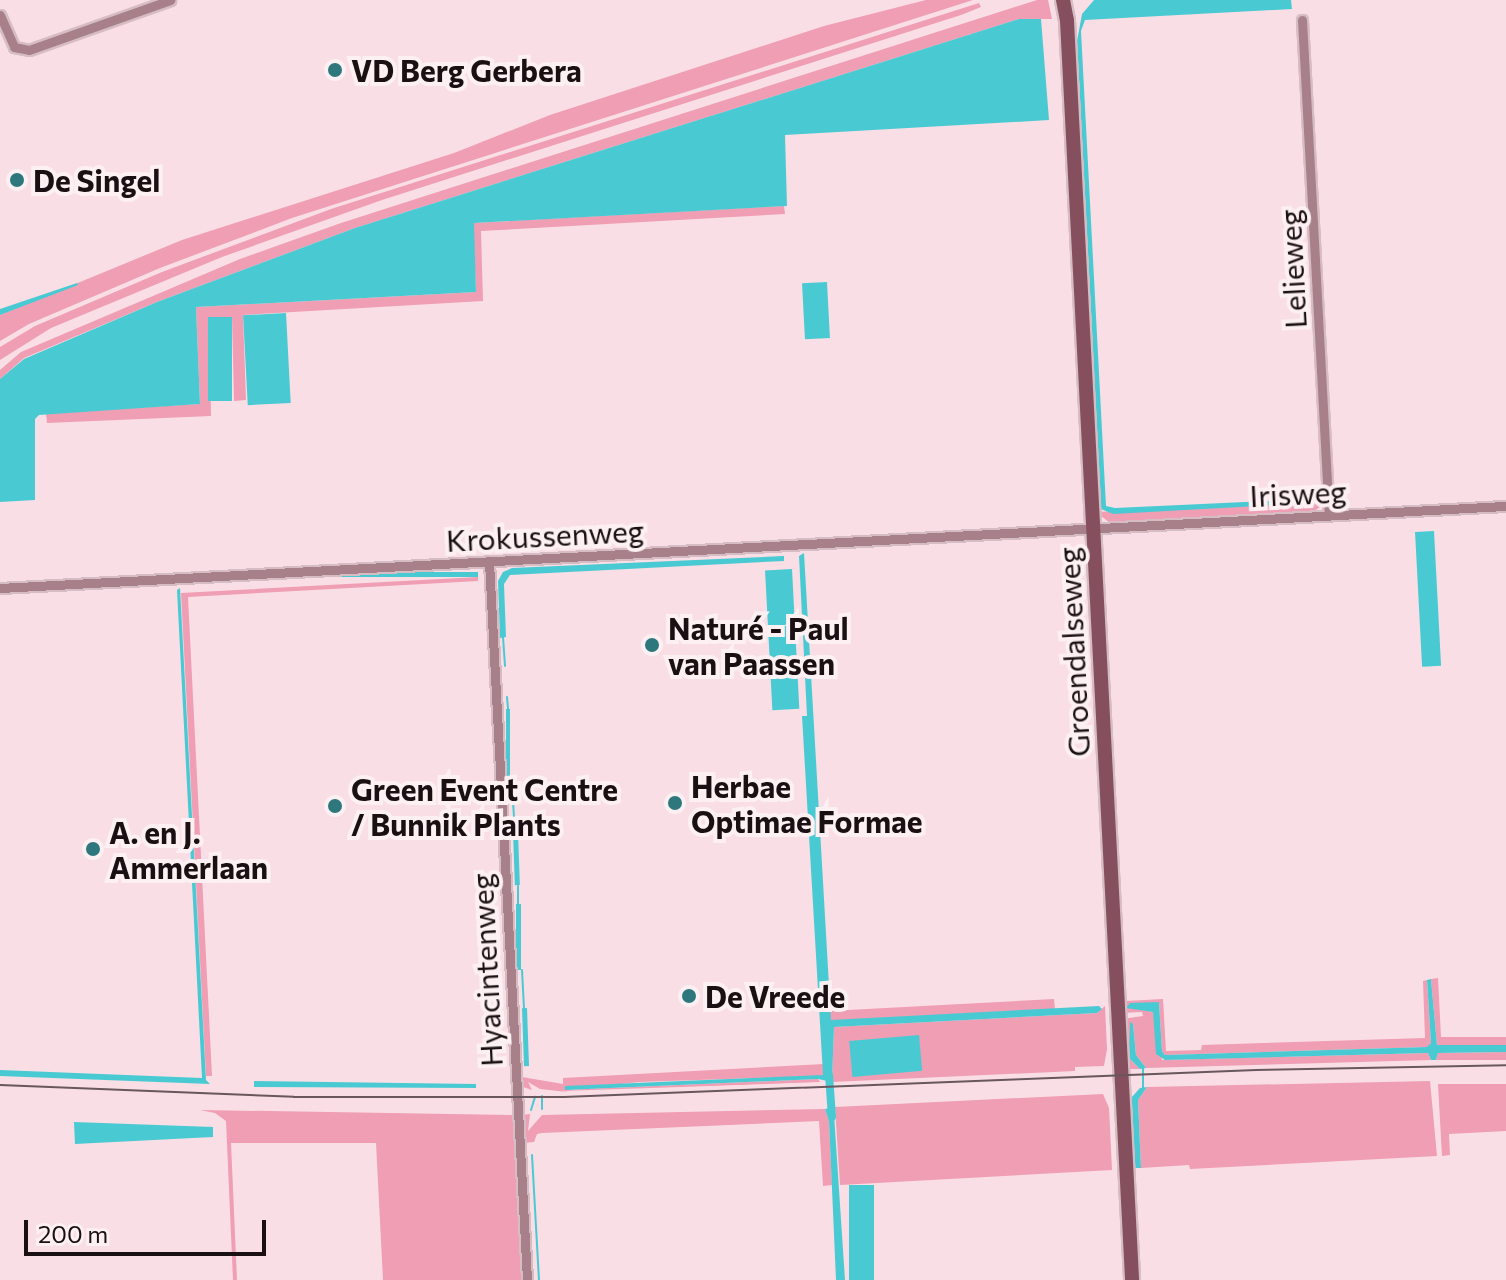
<!DOCTYPE html>
<meta charset="utf-8">
<style>
body{margin:0}
#map{position:relative;width:1506px;height:1280px;overflow:hidden;background:#fadee5;font-family:Commissioner,sans-serif}
div>[style]{position:absolute}
.green>*{inset:0;background:#ef9eb4}
.water>*{inset:0;background:#49cad3;transform-origin:0 0}
.pier>*{inset:0;background:#fadee5}
.stream>*{height:2px;margin:-1px;padding:0 1px;transform-origin:1px;border-radius:1px;background:#49cad3}
.canal>*{height:8px;margin:-4px;padding:0 4px;transform-origin:4px;border-radius:4px;background:#49cad3}
.roads{filter:drop-shadow(2px 0 #d6bdc3) drop-shadow(-2px 0 #d6bdc3) drop-shadow(0 2px #d6bdc3) drop-shadow(0 -2px #d6bdc3)}
.street>*{height:9px;margin:-4.5px;padding:0 4.5px;transform-origin:4.5px;border-radius:4.5px;background:#a7808a}
.secondary>*{height:14px;margin:-7px;padding:0 7px;transform-origin:7px;border-radius:7px;background:#854f5e}
.rail>*{height:2px;margin:-1px;padding:0 1px;transform-origin:1px;border-radius:1px;background:#68575c}
.dots>*{width:22px;height:22px;translate:-50% -50%;box-sizing:border-box;border:4px solid #fcf0f3;border-radius:50%}
span{translate:-50% -50%;white-space:nowrap;text-align:center;line-height:1.15;-webkit-text-stroke:8px #fcf0f3;paint-order:stroke}
.poi-label{font-size:30px;color:#1a1013;font-weight:700}
.left{translate:0 -50%;text-align:left}
.street-label{font-size:30px;color:#1a1013}
.scale{position:absolute;left:24px;top:1220px;width:242px;height:36px;box-sizing:border-box;border:4px solid #1a1013;border-top:0;padding-left:10px;font-size:24px;line-height:28px;white-space:nowrap;color:#1a1013;-webkit-text-stroke:6px #fcf0f3;paint-order:stroke}
</style>
<div id="map">
<div class="green">
<div style="clip-path:polygon(926px 0,973px 0,292px 218px,160px 268px,29px 324px,0 341px,0 315px,182px 240px,454px 153px,550px 115px,824px 26px)"></div>
<div style="clip-path:polygon(1037px 0,1048px 0,1052px 19px,1019px 19px,355px 228px,157px 302px,24px 358px,0 379px,0 370px,21px 352px,240px 259px,341px 223px)"></div>
<div style="clip-path:polygon(979px 3px,981px 7px,961px 15px,382px 200px,222px 257px,51px 328px,0 360px,0 347px,35px 326px,162px 272px,331px 209px)"></div>
<div style="clip-path:polygon(784px 206px,785px 214px,481px 231px,483px 301px,243px 315px,246px 400px,234px 401px,232px 317px,209px 317px,211px 416px,47px 423px,46px 413px,200px 404px,196px 307px,476px 292px,473px 223px)"></div>
<div style="clip-path:polygon(1319px 491px,1323px 491px,1324px 504px,1313px 512px,1110px 523px,1096px 512px,1309px 503px,1319px 496px)"></div>
<div style="clip-path:polygon(478px 577px,478px 581px,188px 597px,212px 1076px,206px 1076px,181px 593px)"></div>
<div style="clip-path:polygon(1438px 978px,1441px 1037px,1506px 1037px,1506px 1045px,1437px 1045px,1431px 979px)"></div>
<div style="clip-path:polygon(1427px 980px,1431px 1043px,1428px 1047px,1165px 1055px,1162px 1051px,1159px 1002px,1126px 1007px,1153px 1012px,1162px 1060px,1428px 1053px,1431px 1060px,1146px 1068px,1136px 1055px,1133px 1024px,1129px 1058px,1140px 1069px,1124px 1069px,1122px 1019px,1143px 1016px,1142px 1012px,1121px 1013px,1126px 1001px,1163px 999px,1166px 1051px,1201px 1050px,1202px 1045px,1425px 1038px,1423px 981px)"></div>
<div style="clip-path:polygon(1054px 999px,1055px 1010px,879px 1020px,838px 1021px,831px 1021px,829px 1011px)"></div>
<div style="clip-path:polygon(1105px 1006px,1107px 1049px,1104px 1066px,1075px 1067px,1075px 1071px,832px 1082px,834px 1027px,1097px 1013px)"></div>
<div style="clip-path:polygon(1506px 1052px,1506px 1060px,1436px 1060px,1438px 1053px)"></div>
<div style="clip-path:polygon(824px 1064px,823px 1075px,818px 1076px,639px 1082px,565px 1090px,818px 1079px,820px 1082px,567px 1092px,540px 1089px,528px 1082px,532px 1090px,523px 1087px,522px 1077px,563px 1084px,563px 1078px)"></div>
<div style="clip-path:polygon(1430px 1081px,1437px 1156px,1190px 1169px,1189px 1165px,1141px 1168px,1138px 1100px,1147px 1087px)"></div>
<div style="clip-path:polygon(1438px 1084px,1506px 1084px,1506px 1131px,1449px 1134px,1450px 1155px,1442px 1156px)"></div>
<div style="clip-path:polygon(1103px 1094px,1109px 1108px,1112px 1170px,840px 1185px,835px 1107px)"></div>
<div style="clip-path:polygon(825px 1109px,829px 1121px,832px 1185px,823px 1186px,819px 1121px,542px 1133px,537px 1134px,534px 1142px,524px 1143px,522px 1115px,530px 1114px,528px 1131px,542px 1115px)"></div>
<div style="clip-path:polygon(200px 1110px,514px 1115px,523px 1280px,383px 1280px,376px 1143px,231px 1143px,237px 1280px,233px 1280px,226px 1121px,215px 1113px)"></div>
</div>
<div class="water">
<div style="clip-path:polygon(1094px 0,1291px 0,1292px 9px,1085px 20px,1081px 31px,1106px 506px,1115px 508px,1312px 499px,1311px 503px,1113px 514px,1101px 509px,1077px 41px,1082px 14px)"></div>
<div style="clip-path:polygon(1019px 19px,1041px 19px,1049px 120px,785px 135px,787px 206px,474px 223px,476px 292px,196px 307px,200px 404px,39px 415px,35px 419px,35px 500px,0 502px,0 379px,24px 359px,157px 302px,355px 228px)"></div>
<div style="left:827px;top:282px;width:56px;height:25px;rotate:87deg"></div>
<div style="clip-path:polygon(77px 283px,78px 285px,0 315px,0 309px)"></div>
<div style="left:286px;top:313px;width:90px;height:43px;rotate:87deg"></div>
<div style="left:208px;top:317px;width:24px;height:84px"></div>
<div style="left:1434px;top:531px;width:135px;height:19px;rotate:87deg"></div>
<div style="clip-path:polygon(804px 553px,831px 1020px,1099px 1006px,1102px 1009px,1097px 1013px,834px 1027px,832px 1082px,818px 1079px,565px 1090px,565px 1086px,823px 1075px,802px 716px,807px 716px,799px 556px)"></div>
<div style="clip-path:polygon(784px 556px,784px 561px,510px 575px,504px 584px,506px 637px,500px 638px,498px 581px,503px 572px,512px 568px)"></div>
<div style="left:792px;top:569px;width:140px;height:27px;rotate:87deg"></div>
<div style="left:478px;top:572px;width:5px;height:285px;rotate:90deg"></div>
<div style="clip-path:polygon(180px 588px,206px 1080px,210px 1084px,0 1076px,0 1070px,202px 1078px,177px 590px)"></div>
<div style="left:506px;top:709px;width:4px;height:77px"></div>
<div style="left:518px;top:832px;width:53px;height:5px;rotate:88deg"></div>
<div style="left:516px;top:904px;width:5px;height:66px"></div>
<div style="clip-path:polygon(1431px 979px,1437px 1045px,1506px 1045px,1506px 1052px,1438px 1053px,1436px 1060px,1431px 1060px,1428px 1053px,1165px 1060px,1156px 1054px,1153px 1012px,1126px 1008px,1130px 1003px,1159px 1002px,1162px 1051px,1165px 1055px,1427px 1047px,1431px 1043px,1427px 980px)"></div>
<div style="left:527px;top:1008px;width:58px;height:5px;rotate:88deg"></div>
<div style="clip-path:polygon(1130px 1022px,1133px 1024px,1136px 1055px,1146px 1068px,1140px 1069px,1129px 1058px)"></div>
<div style="left:919px;top:1035px;width:36px;height:70px;rotate:85deg"></div>
<div style="clip-path:polygon(254px 1081px,476px 1084px,476px 1088px,254px 1087px)"></div>
<div style="clip-path:polygon(1147px 1087px,1138px 1100px,1141px 1168px,1135px 1168px,1131px 1098px,1140px 1088px)"></div>
<div style="clip-path:polygon(835px 1107px,834px 1114px,845px 1280px,836px 1280px,829px 1121px,825px 1109px)"></div>
<div style="clip-path:polygon(74px 1122px,213px 1127px,213px 1137px,75px 1144px)"></div>
<div style="left:849px;top:1185px;width:25px;height:95px"></div>
</div>
<div class="pier">
<div style="clip-path:polygon(836px 1082px,832px 1086px,816px 1084px,588px 1094px,561px 1091px)"></div>
</div>
<div class="stream">
<div style="left:503px;top:637px;width:29px;rotate:86deg"></div>
<div style="left:507px;top:697px;width:12px;rotate:85deg"></div>
<div style="left:512px;top:786px;width:46px;rotate:86.3deg"></div>
<div style="left:518px;top:886px;width:18px;rotate:90deg"></div>
<div style="left:522px;top:970px;width:39px;rotate:87deg"></div>
<div style="left:1143px;top:1068px;width:20px;rotate:90deg"></div>
<div style="left:542px;top:1096px;width:13px;rotate:90deg"></div>
<div style="left:531px;top:1110px;width:14px;rotate:-73deg"></div>
<div style="left:532px;top:1155px;width:125px;rotate:86.8deg"></div>
</div>
<div class="canal">
<div style="left:829px;top:1075px;width:42px;rotate:85.9deg"></div>
</div>
<div class="roads">
<div class="street">
<div style="left:0;top:15px;width:35px;rotate:66deg"></div>
<div style="left:14px;top:47px;width:15px;rotate:11deg"></div>
<div style="left:29px;top:50px;width:150px;rotate:-19.5deg"></div>
<div style="left:1302px;top:20px;width:496px;rotate:86.9deg"></div>
<div style="left:489px;top:562px;width:719px;rotate:86.97deg"></div>
<div style="left:0;top:588px;width:1508px;rotate:-3.12deg"></div>
</div>
<div class="secondary">
<div style="left:1063px;top:0;width:21px;rotate:79deg"></div>
<div style="left:1067px;top:21px;width:1261px;rotate:87.04deg"></div>
</div>
</div>
<div class="rail">
<div style="left:0;top:1085px;width:294px;rotate:2.3deg"></div>
<div style="left:294px;top:1097px;width:270px"></div>
<div style="left:564px;top:1097px;width:693px;rotate:-2.23deg"></div>
<div style="left:1256px;top:1070px;width:250px;rotate:-1.1deg"></div>
</div>
<div class="dots">
<div style="left:335px;top:70px;background:#2e777d"></div>
<div style="left:17px;top:180px;background:#2e777d"></div>
<div style="left:652px;top:645px;background:#2e777d"></div>
<div style="left:675px;top:803px;background:#2e777d"></div>
<div style="left:335px;top:806px;background:#2e777d"></div>
<div style="left:93px;top:849px;background:#2e777d"></div>
<div style="left:689px;top:996px;background:#2e777d"></div>
</div>
<div class="poi-label">
<span class="left" style="left:351px;top:70px">VD Berg Gerbera</span>
<span class="left" style="left:33px;top:180px">De Singel</span>
<span class="left" style="left:668px;top:645px">Naturé - Paul<br>van Paassen</span>
<span class="left" style="left:691px;top:803px">Herbae<br>Optimae Formae</span>
<span class="left" style="left:351px;top:806px">Green Event Centre<br>/ Bunnik Plants</span>
<span class="left" style="left:109px;top:849px">A. en J.<br>Ammerlaan</span>
<span class="left" style="left:705px;top:996px">De Vreede</span>
</div>
<div class="street-label">
<span style="left:1292px;top:269px;rotate:-93deg">Lelieweg</span>
<span style="left:1298px;top:493px;rotate:-3deg">Irisweg</span>
<span style="left:545px;top:535px;rotate:-3deg">Krokussenweg</span>
<span style="left:1073px;top:652px;rotate:-93deg">Groendalseweg</span>
<span style="left:486px;top:970px;rotate:-93deg">Hyacintenweg</span>
</div>
<div class="scale">200 m</div>
</div>
